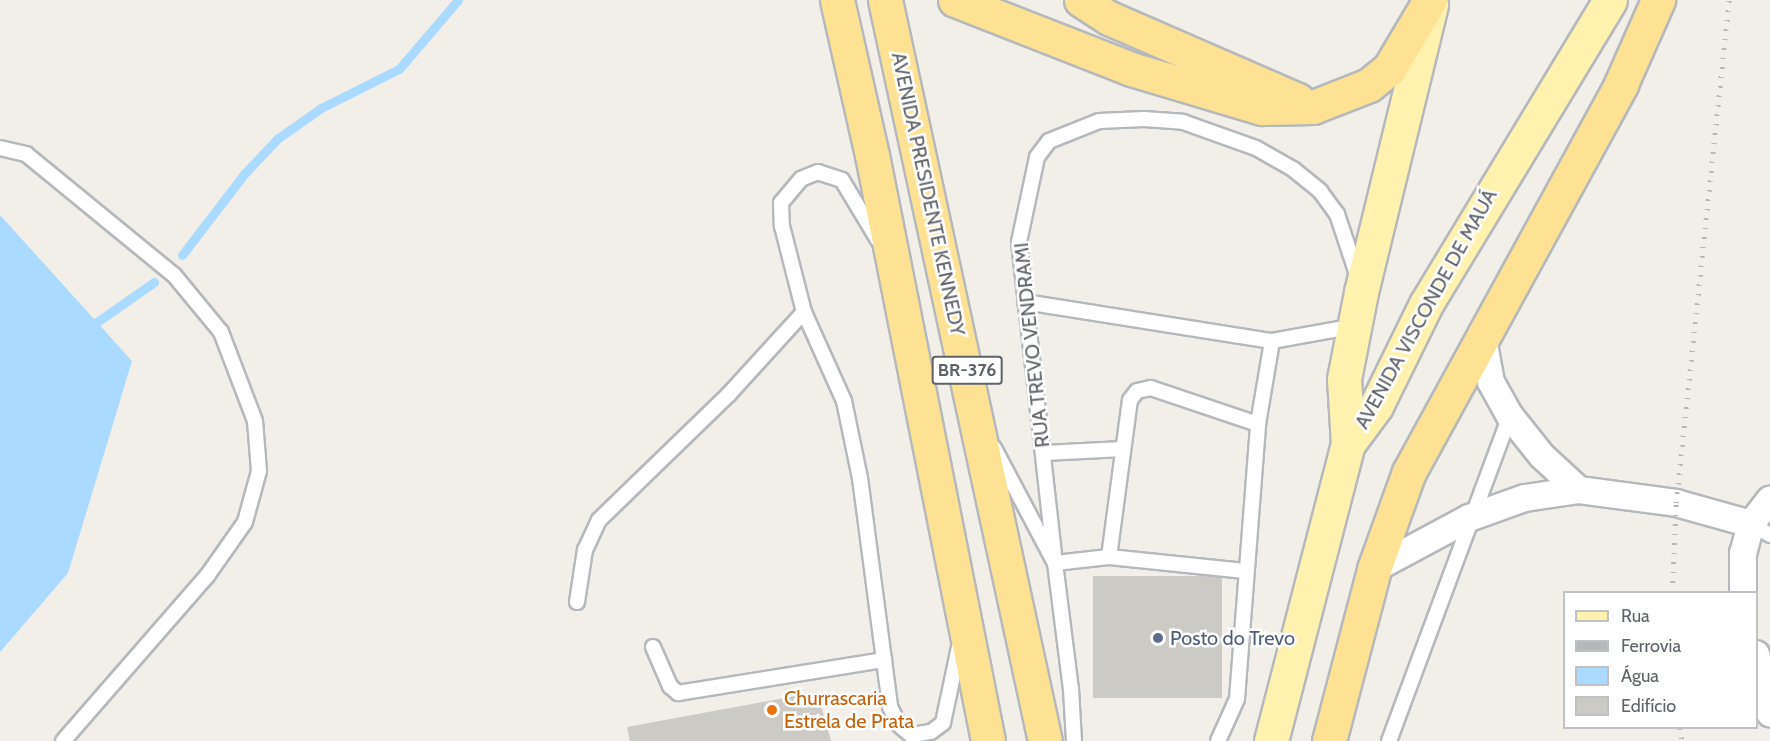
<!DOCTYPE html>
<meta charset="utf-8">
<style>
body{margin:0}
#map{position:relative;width:1770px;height:741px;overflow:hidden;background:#f1efe8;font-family:Cabin,sans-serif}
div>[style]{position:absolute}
.water>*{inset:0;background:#aadaff}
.stream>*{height:9px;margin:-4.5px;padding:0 4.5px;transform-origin:4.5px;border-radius:4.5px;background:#aadaff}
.building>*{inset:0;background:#cccac5;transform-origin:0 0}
.roads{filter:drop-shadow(2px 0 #b5b8bc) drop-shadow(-2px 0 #b5b8bc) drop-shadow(0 2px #b5b8bc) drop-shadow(0 -2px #b5b8bc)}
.lane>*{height:14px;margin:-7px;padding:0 7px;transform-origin:7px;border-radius:7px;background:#fff}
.street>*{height:26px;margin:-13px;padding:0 13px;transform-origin:13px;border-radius:13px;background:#fff}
.primary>*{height:33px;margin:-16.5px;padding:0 16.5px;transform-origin:16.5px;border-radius:16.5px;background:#fff2af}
.highway>*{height:33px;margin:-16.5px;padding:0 16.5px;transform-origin:16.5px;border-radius:16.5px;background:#fde293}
.rail>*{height:4.5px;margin-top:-2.25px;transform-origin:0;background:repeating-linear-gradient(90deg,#b6b7b8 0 1.5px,transparent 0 9.5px)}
.dots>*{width:16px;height:16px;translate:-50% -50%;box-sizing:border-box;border:3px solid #fff;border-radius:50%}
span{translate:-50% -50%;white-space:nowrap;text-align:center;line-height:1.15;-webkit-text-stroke:5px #fff;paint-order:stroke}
.shield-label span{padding:2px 4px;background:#fff;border:2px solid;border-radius:4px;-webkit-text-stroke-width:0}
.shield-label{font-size:18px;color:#5f6368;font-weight:700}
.street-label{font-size:20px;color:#5f6368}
.service-label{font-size:20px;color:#4e5e75}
.left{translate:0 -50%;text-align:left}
.food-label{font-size:20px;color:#c56008}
.legend{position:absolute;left:1563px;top:591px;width:195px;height:138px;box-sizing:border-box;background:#fff;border:2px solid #bfc1c3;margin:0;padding:8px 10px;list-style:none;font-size:18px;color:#5f6368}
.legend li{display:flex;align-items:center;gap:12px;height:30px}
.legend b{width:30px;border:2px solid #bfc1c3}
</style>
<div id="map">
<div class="water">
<div style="clip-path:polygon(0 215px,132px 361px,68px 573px,0 652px)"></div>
</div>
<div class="stream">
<div style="left:182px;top:255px;width:103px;rotate:-52.5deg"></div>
<div style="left:245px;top:173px;width:47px;rotate:-46.7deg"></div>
<div style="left:277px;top:139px;width:54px;rotate:-35.2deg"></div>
<div style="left:321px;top:108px;width:87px;rotate:-26.6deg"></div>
<div style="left:399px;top:69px;width:91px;rotate:-49.5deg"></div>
<div style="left:87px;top:329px;width:82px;rotate:-35deg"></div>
</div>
<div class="building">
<div style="left:1222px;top:576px;width:122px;height:129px;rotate:90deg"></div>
<div style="clip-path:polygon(817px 692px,831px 741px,630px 741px,627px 727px)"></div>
</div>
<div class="roads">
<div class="lane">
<div style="left:0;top:148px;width:27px;rotate:13deg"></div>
<div style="left:26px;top:154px;width:191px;rotate:39.3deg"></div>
<div style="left:174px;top:275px;width:74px;rotate:50.5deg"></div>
<div style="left:221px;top:332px;width:95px;rotate:69.1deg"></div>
<div style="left:255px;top:421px;width:50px;rotate:85.4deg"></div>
<div style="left:259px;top:471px;width:53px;rotate:105.4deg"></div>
<div style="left:245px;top:522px;width:66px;rotate:125.1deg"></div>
<div style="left:207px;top:576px;width:219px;rotate:131.1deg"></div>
<div style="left:878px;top:240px;width:70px;rotate:-121deg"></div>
<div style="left:842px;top:180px;width:25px;rotate:-162deg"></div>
<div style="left:818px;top:172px;width:18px;rotate:158deg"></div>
<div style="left:801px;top:179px;width:31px;rotate:130deg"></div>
<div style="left:781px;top:203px;width:23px;rotate:88deg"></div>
<div style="left:782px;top:226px;width:89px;rotate:75.7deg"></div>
<div style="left:804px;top:312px;width:98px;rotate:65.8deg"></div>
<div style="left:844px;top:401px;width:79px;rotate:78.3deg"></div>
<div style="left:860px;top:478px;width:231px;rotate:82.5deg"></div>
<div style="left:890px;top:707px;width:20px;rotate:63deg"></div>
<div style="left:899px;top:725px;width:16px;rotate:40deg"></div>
<div style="left:911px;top:735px;width:20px;rotate:-9deg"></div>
<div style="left:931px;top:732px;width:15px;rotate:-37deg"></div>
<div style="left:943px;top:723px;width:78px;rotate:-78.1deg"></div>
<div style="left:1025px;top:302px;width:250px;rotate:9deg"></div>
<div style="left:1272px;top:341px;width:84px;rotate:-10.2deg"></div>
<div style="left:994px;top:448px;width:130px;rotate:62.1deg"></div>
<div style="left:1055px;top:563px;width:127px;rotate:82.8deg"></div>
<div style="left:1071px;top:689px;width:52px;rotate:86.7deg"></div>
<div style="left:1044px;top:453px;width:79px;rotate:-2.9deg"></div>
<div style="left:1751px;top:524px;width:22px;rotate:30deg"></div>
<div style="left:1109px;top:557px;width:158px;rotate:-82.4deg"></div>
<div style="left:1130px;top:400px;width:11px;rotate:-52deg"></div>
<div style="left:1137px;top:391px;width:14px;rotate:-12deg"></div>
<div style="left:1151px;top:388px;width:113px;rotate:18.6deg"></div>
<div style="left:1055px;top:563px;width:323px;rotate:-96.4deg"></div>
<div style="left:1019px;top:242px;width:87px;rotate:-78deg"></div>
<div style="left:1037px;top:157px;width:20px;rotate:-53deg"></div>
<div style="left:1049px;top:141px;width:54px;rotate:-21.8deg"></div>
<div style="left:1099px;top:121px;width:45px;rotate:-2.5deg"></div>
<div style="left:1144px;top:119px;width:39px;rotate:4deg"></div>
<div style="left:1183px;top:122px;width:77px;rotate:19.6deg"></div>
<div style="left:1256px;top:148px;width:43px;rotate:29.6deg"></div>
<div style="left:1293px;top:169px;width:35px;rotate:39deg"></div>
<div style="left:1320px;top:191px;width:29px;rotate:54deg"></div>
<div style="left:1337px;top:214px;width:63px;rotate:71.6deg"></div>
<div style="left:1055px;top:563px;width:54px;rotate:-6.3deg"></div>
<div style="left:1109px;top:557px;width:137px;rotate:5.9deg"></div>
<div style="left:577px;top:602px;width:53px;rotate:-81.3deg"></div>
<div style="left:585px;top:550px;width:33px;rotate:-65deg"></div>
<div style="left:599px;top:520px;width:181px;rotate:-44.1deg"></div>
<div style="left:729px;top:394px;width:111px;rotate:-47.6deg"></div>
<div style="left:653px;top:647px;width:43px;rotate:66.4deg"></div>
<div style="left:670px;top:686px;width:11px;rotate:41deg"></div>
<div style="left:678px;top:693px;width:209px;rotate:-9.1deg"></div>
<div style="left:1218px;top:741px;width:46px;rotate:-65.7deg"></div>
<div style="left:1237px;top:699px;width:276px;rotate:-85.6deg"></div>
<div style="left:1258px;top:424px;width:84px;rotate:-80.4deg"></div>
<div style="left:1389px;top:741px;width:347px;rotate:-69.6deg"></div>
</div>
<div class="street">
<div style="left:1482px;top:333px;width:50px;rotate:79.6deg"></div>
<div style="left:1491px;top:382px;width:39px;rotate:61deg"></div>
<div style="left:1510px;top:416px;width:51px;rotate:51.3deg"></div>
<div style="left:1542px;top:456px;width:50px;rotate:42.6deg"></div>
<div style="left:1751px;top:524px;width:31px;rotate:-52deg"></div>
<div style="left:1374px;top:569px;width:108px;rotate:-28.2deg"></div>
<div style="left:1469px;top:518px;width:59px;rotate:-19.7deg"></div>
<div style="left:1525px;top:498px;width:55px;rotate:-8.4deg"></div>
<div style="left:1579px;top:490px;width:98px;rotate:7.6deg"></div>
<div style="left:1676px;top:503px;width:78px;rotate:15.6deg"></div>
<div style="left:1751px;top:524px;width:30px;rotate:105deg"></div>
<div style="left:1743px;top:553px;width:39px;rotate:90deg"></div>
<div style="left:1756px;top:654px;width:61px;rotate:76.7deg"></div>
</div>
<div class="primary">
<div style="left:1348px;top:444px;width:47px;rotate:-53.6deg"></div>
<div style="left:1376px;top:406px;width:114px;rotate:-63.9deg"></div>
<div style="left:1426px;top:304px;width:355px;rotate:-58.8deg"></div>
<div style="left:1271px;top:741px;width:307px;rotate:-75.5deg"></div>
<div style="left:1348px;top:444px;width:65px;rotate:-93.5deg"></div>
<div style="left:1344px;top:379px;width:89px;rotate:-78.9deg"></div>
<div style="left:1361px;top:292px;width:296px;rotate:-76.3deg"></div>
</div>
<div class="highway">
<div style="left:837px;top:0;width:159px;rotate:77.3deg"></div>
<div style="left:872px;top:155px;width:597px;rotate:78.8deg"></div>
<div style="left:885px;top:0;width:758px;rotate:77.82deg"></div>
<div style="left:955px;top:0;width:189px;rotate:21.4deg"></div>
<div style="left:1131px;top:69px;width:137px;rotate:16.6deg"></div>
<div style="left:1262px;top:108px;width:51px;rotate:-1.1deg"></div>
<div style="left:1313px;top:107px;width:60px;rotate:-21.4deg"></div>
<div style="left:1369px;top:85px;width:26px;rotate:-39deg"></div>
<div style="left:1389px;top:69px;width:80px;rotate:-59.3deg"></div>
<div style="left:1081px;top:0;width:33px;rotate:33deg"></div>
<div style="left:1109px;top:18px;width:206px;rotate:23.5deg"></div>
<div style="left:1329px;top:741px;width:178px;rotate:-75.3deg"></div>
<div style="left:1374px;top:569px;width:103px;rotate:-70.2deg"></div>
<div style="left:1409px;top:472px;width:442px;rotate:-61.3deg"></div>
<div style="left:1621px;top:84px;width:92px;rotate:-66.2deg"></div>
</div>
</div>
<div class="rail">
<div style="left:1672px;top:592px;width:89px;rotate:-87.4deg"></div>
<div style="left:1676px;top:503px;width:506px;rotate:-83.99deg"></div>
<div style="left:1680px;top:728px;width:13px;rotate:81deg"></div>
</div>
<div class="dots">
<div style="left:1158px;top:638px;background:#5c6f8a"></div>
<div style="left:772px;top:710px;background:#e8710a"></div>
</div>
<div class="shield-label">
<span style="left:967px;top:370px">BR-376</span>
</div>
<div class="street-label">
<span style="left:928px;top:194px;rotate:78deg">AVENIDA PRESIDENTE KENNEDY</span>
<span style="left:1426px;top:309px;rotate:-61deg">AVENIDA VISCONDE DE MAUÁ</span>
<span style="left:1032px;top:345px;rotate:-96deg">RUA TREVO VENDRAMI</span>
</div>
<div class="service-label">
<span class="left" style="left:1170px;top:638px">Posto do Trevo</span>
</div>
<div class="food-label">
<span class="left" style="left:784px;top:710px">Churrascaria<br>Estrela de Prata</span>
</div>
<ul class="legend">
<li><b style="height:8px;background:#fff2af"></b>Rua</li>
<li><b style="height:8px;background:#b6b7b8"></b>Ferrovia</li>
<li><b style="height:16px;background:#aadaff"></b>Água</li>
<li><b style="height:16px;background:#cccac5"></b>Edifício</li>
</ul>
</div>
